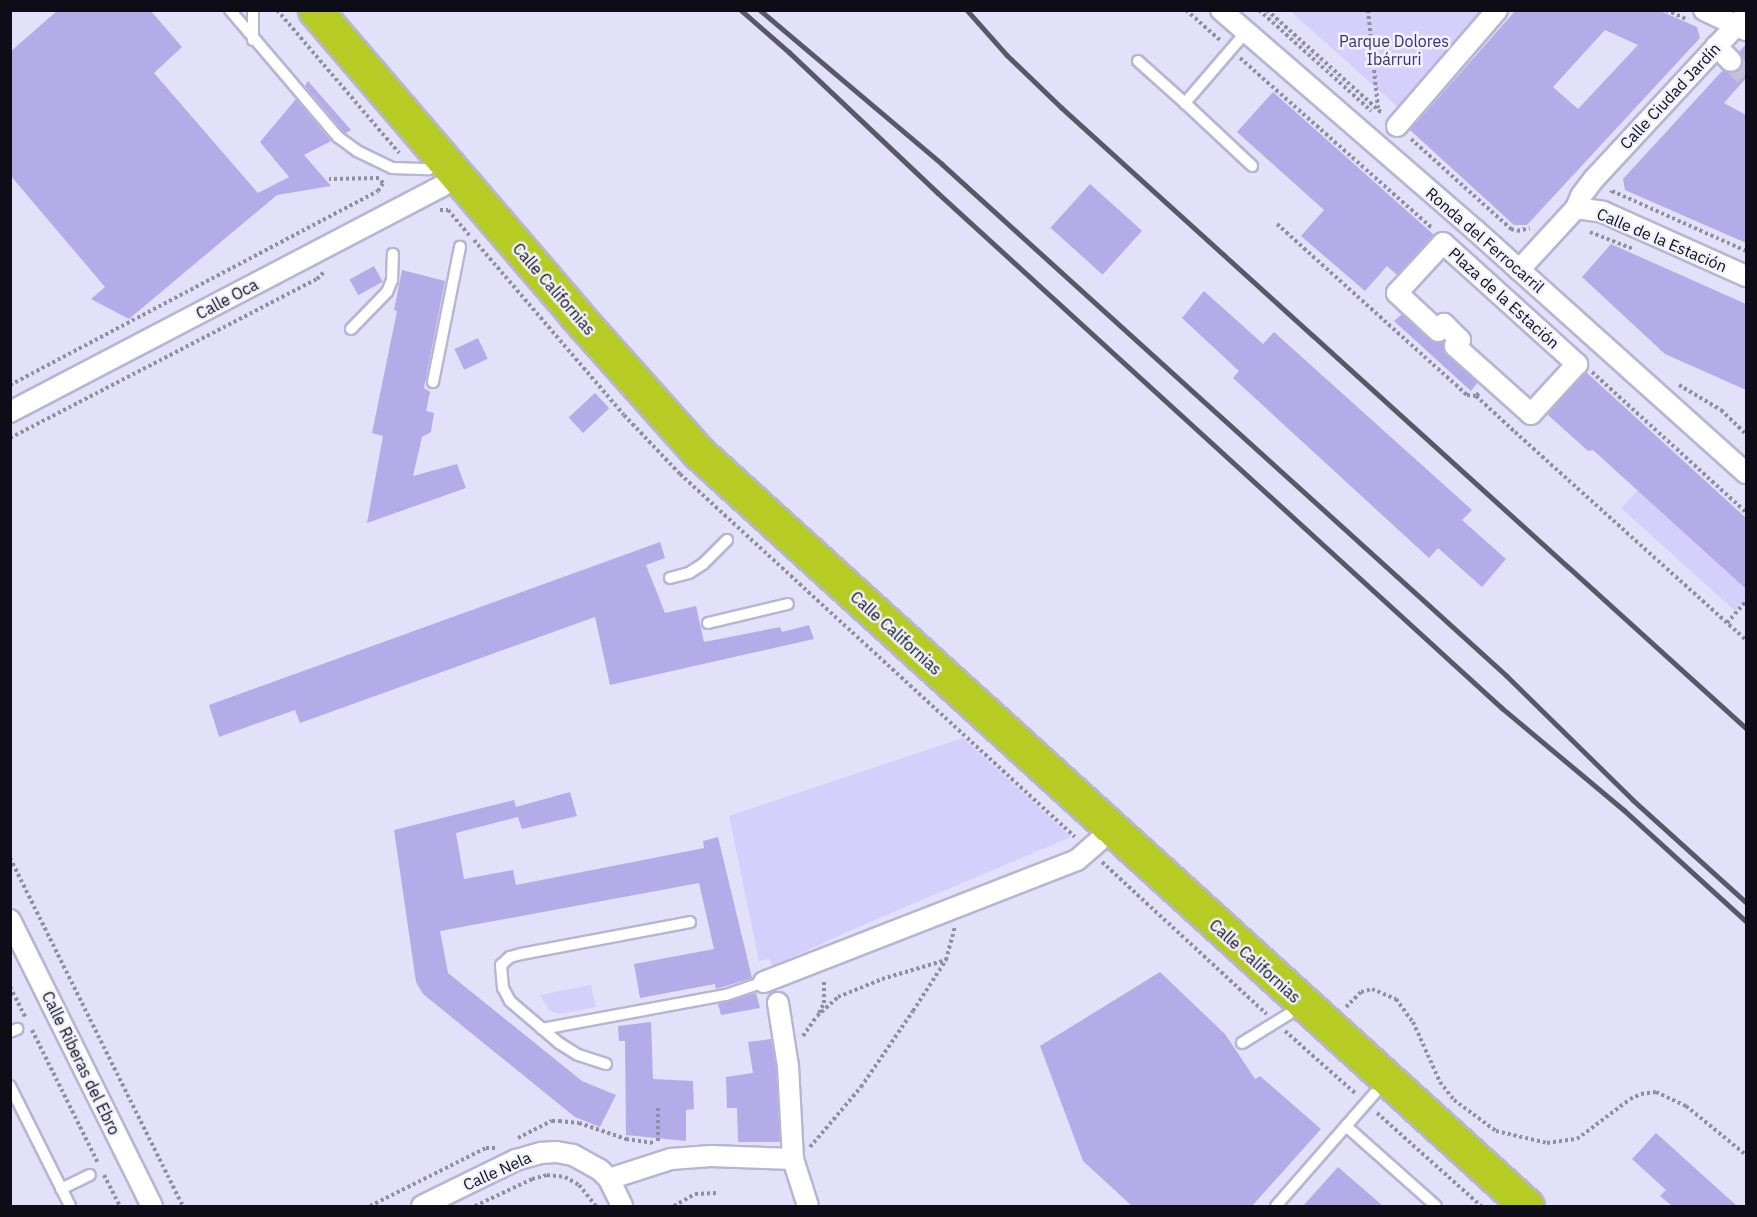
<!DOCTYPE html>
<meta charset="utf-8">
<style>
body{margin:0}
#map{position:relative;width:1757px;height:1217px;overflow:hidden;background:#e3e1fa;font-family:"IBM Plex Sans",sans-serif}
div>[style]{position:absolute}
.green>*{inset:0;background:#d4d0fb}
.building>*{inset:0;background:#b4ace9;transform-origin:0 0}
.street-tunnel>*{height:20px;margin-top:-10px;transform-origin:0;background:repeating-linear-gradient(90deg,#c3c1d8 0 20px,transparent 0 30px)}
.path>*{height:4px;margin-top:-2px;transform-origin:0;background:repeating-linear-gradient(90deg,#908fa2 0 3px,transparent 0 6px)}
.roads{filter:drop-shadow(2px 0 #b8b5d3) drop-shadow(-2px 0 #b8b5d3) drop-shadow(0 2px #b8b5d3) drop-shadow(0 -2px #b8b5d3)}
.lane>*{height:10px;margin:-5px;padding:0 5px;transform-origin:5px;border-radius:5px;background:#fff}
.street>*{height:20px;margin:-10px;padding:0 10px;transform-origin:10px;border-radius:10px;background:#fff}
.highway>*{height:33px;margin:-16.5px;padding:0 16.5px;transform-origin:16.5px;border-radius:16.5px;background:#b6cc24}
.rail>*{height:4.5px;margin:-2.25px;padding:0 2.25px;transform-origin:2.25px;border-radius:2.25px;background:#5a5868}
span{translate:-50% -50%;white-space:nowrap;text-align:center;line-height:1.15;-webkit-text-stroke:5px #f1f0fd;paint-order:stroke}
.park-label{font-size:16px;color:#3d2d74}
.street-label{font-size:16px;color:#0e0d17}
.frame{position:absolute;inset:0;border:12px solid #0e0d17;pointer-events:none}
</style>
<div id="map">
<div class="green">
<div style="clip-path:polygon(1290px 11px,1481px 11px,1399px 108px)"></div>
<div style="clip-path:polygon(1638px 490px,1746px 589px,1746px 599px,1735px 611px,1621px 508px)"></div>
<div style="clip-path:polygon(963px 738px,1071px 837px,856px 928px,773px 966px,769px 959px,759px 961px,729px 816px)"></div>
<div style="clip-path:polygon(591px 985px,596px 1007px,558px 1014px,549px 1010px,540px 995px)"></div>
</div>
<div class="building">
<div style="clip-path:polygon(58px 10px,150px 10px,182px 47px,154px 73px,258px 193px,289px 177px,260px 142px,296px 99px,331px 141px,304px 155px,331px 186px,277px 195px,129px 319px,91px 299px,105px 287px,10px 175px,10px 52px)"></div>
<div style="clip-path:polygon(evenodd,1516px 10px,1658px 10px,1697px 27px,1700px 38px,1527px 225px,1514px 225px,1410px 130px,1516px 10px,1605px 30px,1638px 45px,1578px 109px,1553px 87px,1605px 30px)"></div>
<div style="clip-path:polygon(1746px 44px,1746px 78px,1724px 103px,1746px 115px,1746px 243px,1625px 190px,1623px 179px,1723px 70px,1734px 73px,1740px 69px,1743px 58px,1739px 52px)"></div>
<div style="clip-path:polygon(308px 81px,351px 130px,346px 133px,343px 131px,305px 86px)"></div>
<div style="clip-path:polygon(1273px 92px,1434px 235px,1397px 275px,1387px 266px,1365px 291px,1301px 236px,1324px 210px,1237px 132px)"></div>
<div style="left:1090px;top:184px;width:70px;height:59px;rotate:42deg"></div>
<div style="clip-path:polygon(1611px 244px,1746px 304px,1746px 390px,1665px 354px,1582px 277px)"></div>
<div style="left:374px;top:266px;width:18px;height:28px;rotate:61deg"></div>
<div style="clip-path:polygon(402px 270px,445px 281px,424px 388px,430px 392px,426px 411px,434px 413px,431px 432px,422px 437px,413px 476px,457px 464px,466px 488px,367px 523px,383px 436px,372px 433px,397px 311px,394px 310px)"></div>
<div style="clip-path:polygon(1204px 291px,1263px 344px,1274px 332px,1472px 510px,1462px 520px,1506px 559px,1482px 587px,1438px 548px,1429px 558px,1233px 378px,1239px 371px,1182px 318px)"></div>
<div style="clip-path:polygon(1402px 314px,1430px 340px,1436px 343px,1444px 341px,1444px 349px,1447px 355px,1478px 382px,1471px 391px,1394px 321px)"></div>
<div style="left:478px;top:338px;width:23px;height:26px;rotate:65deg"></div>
<div style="clip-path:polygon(1586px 372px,1746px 518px,1746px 589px,1593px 450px,1588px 451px,1547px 414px)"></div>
<div style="left:595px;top:393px;width:21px;height:36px;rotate:47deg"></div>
<div style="clip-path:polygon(660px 542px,665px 558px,646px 565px,665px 613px,696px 606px,704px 642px,780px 627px,782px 632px,809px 625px,814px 639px,610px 685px,595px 617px,300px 723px,295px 710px,219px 737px,209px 705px)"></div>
<div style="clip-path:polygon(570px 792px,577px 816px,522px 829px,518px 817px,456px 833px,464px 879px,513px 870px,516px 885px,704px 848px,703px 841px,718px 837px,752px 978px,716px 989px,715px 984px,640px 998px,634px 964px,714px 949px,699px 883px,440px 931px,448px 973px,582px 1081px,616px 1095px,600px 1127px,575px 1117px,560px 1105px,423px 994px,416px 982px,394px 830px,514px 800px,516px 807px)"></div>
<div style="clip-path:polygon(1160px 972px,1225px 1034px,1255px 1079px,1260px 1076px,1321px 1129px,1252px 1206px,1132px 1206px,1083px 1161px,1040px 1046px)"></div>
<div style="clip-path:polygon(756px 993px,760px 1008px,721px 1015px,718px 1004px)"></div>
<div style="clip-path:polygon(651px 1022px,653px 1079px,693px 1081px,694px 1109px,686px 1110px,686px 1141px,626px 1135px,625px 1041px,619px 1041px,618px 1026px)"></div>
<div style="clip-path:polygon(771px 1039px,776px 1067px,780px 1142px,738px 1142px,737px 1108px,727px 1108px,726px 1077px,753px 1073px,748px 1042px)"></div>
<div style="clip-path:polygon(1656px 1133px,1737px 1206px,1672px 1206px,1660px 1196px,1666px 1190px,1632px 1159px)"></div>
<div style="clip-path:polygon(1338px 1167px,1383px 1206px,1303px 1206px)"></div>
</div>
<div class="street-tunnel">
<div style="left:1731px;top:61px;width:22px;rotate:47deg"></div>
</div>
<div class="path">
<div style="left:277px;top:10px;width:188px;rotate:49.5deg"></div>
<div style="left:1186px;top:10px;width:47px;rotate:41.5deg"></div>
<div style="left:1259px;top:10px;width:151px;rotate:42deg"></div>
<div style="left:1267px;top:10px;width:156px;rotate:41.9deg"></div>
<div style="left:1368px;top:10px;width:99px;rotate:84.2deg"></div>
<div style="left:1666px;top:10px;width:24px;rotate:24deg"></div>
<div style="left:1240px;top:58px;width:256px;rotate:41.5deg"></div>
<div style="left:1411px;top:139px;width:135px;rotate:42deg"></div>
<div style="left:1511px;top:229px;width:6px;rotate:18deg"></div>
<div style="left:1517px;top:231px;width:13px;rotate:-13deg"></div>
<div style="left:1611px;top:193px;width:2px;rotate:-63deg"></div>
<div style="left:1612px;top:191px;width:147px;rotate:24.1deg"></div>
<div style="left:440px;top:210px;width:8px"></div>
<div style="left:448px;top:210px;width:33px;rotate:50deg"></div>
<div style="left:1277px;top:224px;width:256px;rotate:42deg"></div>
<div style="left:1467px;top:395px;width:9px;rotate:6deg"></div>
<div style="left:1590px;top:232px;width:46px;rotate:21.6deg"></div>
<div style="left:474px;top:240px;width:230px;rotate:49.4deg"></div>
<div style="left:624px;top:415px;width:81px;rotate:46.5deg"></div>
<div style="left:680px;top:474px;width:536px;rotate:42.58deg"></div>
<div style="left:1592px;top:372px;width:208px;rotate:42.3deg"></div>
<div style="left:10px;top:385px;width:416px;rotate:-27.8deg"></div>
<div style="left:378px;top:191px;width:9px;rotate:-58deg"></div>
<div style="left:383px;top:183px;width:6px;rotate:-129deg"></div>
<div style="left:379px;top:178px;width:50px;rotate:178.9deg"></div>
<div style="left:1679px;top:385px;width:49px;rotate:30.8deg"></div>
<div style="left:1721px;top:410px;width:35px;rotate:44deg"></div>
<div style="left:1479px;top:393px;width:4px;rotate:135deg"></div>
<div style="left:1476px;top:396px;width:53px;rotate:42.7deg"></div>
<div style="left:1515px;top:432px;width:311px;rotate:42deg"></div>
<div style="left:10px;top:438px;width:346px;rotate:-27.4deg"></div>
<div style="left:317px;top:279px;width:11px;rotate:-45deg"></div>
<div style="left:1727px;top:623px;width:29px;rotate:-49deg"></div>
<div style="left:10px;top:858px;width:389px;rotate:63.6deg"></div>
<div style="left:1102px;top:862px;width:224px;rotate:42.7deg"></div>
<div style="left:10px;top:987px;width:35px;rotate:63deg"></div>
<div style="left:1346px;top:1007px;width:21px;rotate:-45deg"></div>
<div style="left:1361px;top:992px;width:11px;rotate:-15deg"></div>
<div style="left:1372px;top:989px;width:26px;rotate:23deg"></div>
<div style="left:1396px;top:999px;width:29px;rotate:54deg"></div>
<div style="left:1413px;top:1022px;width:66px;rotate:65.8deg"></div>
<div style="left:1440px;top:1082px;width:23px;rotate:52deg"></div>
<div style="left:1454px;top:1100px;width:52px;rotate:36.4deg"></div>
<div style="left:1496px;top:1131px;width:52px;rotate:13.2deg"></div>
<div style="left:1547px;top:1143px;width:30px;rotate:-8deg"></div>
<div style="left:1577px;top:1139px;width:66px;rotate:-37deg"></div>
<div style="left:1630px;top:1099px;width:12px;rotate:-24deg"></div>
<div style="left:1641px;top:1094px;width:15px;rotate:-8deg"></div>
<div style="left:1656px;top:1092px;width:33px;rotate:25deg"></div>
<div style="left:1686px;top:1106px;width:77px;rotate:39.2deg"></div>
<div style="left:819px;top:1013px;width:11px;rotate:-63deg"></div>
<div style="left:824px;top:1003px;width:23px;rotate:-90deg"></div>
<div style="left:32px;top:1030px;width:148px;rotate:63.6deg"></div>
<div style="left:1285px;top:1031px;width:95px;rotate:41.6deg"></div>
<div style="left:803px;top:1036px;width:24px;rotate:-55deg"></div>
<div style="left:817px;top:1016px;width:28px;rotate:-42deg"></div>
<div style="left:838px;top:997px;width:48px;rotate:-22.2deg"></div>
<div style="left:882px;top:979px;width:67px;rotate:-16.5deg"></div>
<div style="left:658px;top:1108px;width:35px;rotate:90deg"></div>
<div style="left:1377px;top:1113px;width:140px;rotate:41.8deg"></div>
<div style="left:518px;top:1138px;width:38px;rotate:-27deg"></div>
<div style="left:552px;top:1121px;width:7px"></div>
<div style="left:559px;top:1121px;width:20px;rotate:6deg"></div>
<div style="left:579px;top:1123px;width:50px;rotate:18.8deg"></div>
<div style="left:626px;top:1139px;width:28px;rotate:8deg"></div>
<div style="left:810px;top:1147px;width:79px;rotate:-49.6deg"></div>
<div style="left:861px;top:1087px;width:92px;rotate:-55.6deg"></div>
<div style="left:913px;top:1011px;width:61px;rotate:-57.1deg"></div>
<div style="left:946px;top:960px;width:34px;rotate:-75deg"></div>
<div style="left:104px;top:1175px;width:35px;rotate:63deg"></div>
<div style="left:370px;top:1206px;width:130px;rotate:-26.6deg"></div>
<div style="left:486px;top:1148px;width:9px"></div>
<div style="left:475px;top:1206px;width:63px;rotate:-25.3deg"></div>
<div style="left:532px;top:1179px;width:16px;rotate:-15deg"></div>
<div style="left:547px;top:1175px;width:18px;rotate:6deg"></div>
<div style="left:565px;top:1177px;width:16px;rotate:30deg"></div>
<div style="left:579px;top:1185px;width:27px;rotate:51deg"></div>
<div style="left:674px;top:1206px;width:24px;rotate:-30deg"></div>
<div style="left:695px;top:1194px;width:21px;rotate:-3deg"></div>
</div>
<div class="roads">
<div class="lane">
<div style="left:230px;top:10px;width:167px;rotate:49.6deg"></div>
<div style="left:338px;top:137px;width:24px;rotate:36deg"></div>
<div style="left:357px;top:151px;width:39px;rotate:26deg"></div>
<div style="left:392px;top:168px;width:37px;rotate:2deg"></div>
<div style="left:253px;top:10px;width:30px;rotate:90deg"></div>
<div style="left:1246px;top:32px;width:94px;rotate:130.7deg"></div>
<div style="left:1185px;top:103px;width:92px;rotate:43.2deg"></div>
<div style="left:1138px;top:61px;width:63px;rotate:41.8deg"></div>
<div style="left:351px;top:329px;width:52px;rotate:-45.8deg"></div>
<div style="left:387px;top:292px;width:13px;rotate:-67deg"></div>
<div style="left:392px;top:280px;width:26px;rotate:-88deg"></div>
<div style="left:433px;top:382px;width:138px;rotate:-78.7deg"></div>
<div style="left:670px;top:578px;width:20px;rotate:-15deg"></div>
<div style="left:689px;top:573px;width:17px;rotate:-33deg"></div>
<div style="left:703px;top:564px;width:34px;rotate:-45deg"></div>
<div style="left:708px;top:623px;width:82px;rotate:-13.4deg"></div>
<div style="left:542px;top:1029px;width:187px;rotate:-10.5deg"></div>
<div style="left:726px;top:995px;width:40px;rotate:-18.9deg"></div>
<div style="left:10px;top:1032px;width:8px;rotate:-23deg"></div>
<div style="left:1242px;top:1043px;width:55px;rotate:-31.7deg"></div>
<div style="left:606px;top:1064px;width:29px;rotate:-162deg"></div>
<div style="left:578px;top:1055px;width:22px;rotate:-148deg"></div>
<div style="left:559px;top:1043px;width:65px;rotate:-139.4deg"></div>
<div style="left:510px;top:1001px;width:15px;rotate:-118deg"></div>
<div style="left:503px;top:988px;width:23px;rotate:-95deg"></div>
<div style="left:501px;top:965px;width:12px;rotate:-42deg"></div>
<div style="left:510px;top:957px;width:11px;rotate:-15deg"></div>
<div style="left:521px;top:954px;width:172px;rotate:-10.7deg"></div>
<div style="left:10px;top:1086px;width:134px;rotate:63.4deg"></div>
<div style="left:1346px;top:1126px;width:120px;rotate:41.6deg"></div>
<div style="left:61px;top:1189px;width:32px;rotate:-26deg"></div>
<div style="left:1276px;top:1206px;width:150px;rotate:-48.8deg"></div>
</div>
<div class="street">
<div style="left:1221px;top:10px;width:336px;rotate:40.9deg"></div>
<div style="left:1475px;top:230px;width:364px;rotate:41.9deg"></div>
<div style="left:1704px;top:10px;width:47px;rotate:25.5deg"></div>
<div style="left:1716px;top:46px;width:21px;rotate:45deg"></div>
<div style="left:1397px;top:126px;width:153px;rotate:-49.2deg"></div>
<div style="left:1576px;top:208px;width:27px;rotate:8deg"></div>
<div style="left:1603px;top:212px;width:157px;rotate:24.1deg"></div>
<div style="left:1443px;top:243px;width:181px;rotate:42.1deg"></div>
<div style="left:1577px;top:364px;width:68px;rotate:132.6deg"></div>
<div style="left:1531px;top:414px;width:102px;rotate:-138.2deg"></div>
<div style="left:1455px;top:346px;width:8px;rotate:-50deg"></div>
<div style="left:1460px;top:340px;width:23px;rotate:-135deg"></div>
<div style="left:1444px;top:324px;width:9px;rotate:131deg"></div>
<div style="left:1438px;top:331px;width:56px;rotate:-137.2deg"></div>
<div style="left:1397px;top:293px;width:68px;rotate:-47.4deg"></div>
<div style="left:1519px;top:270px;width:84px;rotate:-47.4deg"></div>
<div style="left:1576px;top:208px;width:13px;rotate:-67deg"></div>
<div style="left:1581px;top:196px;width:21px;rotate:-53deg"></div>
<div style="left:1594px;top:179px;width:224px;rotate:-47.2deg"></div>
<div style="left:10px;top:412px;width:488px;rotate:-27.6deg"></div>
<div style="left:10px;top:920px;width:319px;rotate:63.6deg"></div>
<div style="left:764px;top:982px;width:336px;rotate:-21.3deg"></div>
<div style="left:1077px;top:860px;width:28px;rotate:-41deg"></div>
<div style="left:778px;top:1003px;width:64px;rotate:81deg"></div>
<div style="left:788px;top:1066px;width:93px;rotate:86.9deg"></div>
<div style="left:793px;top:1159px;width:49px;rotate:72.3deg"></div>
<div style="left:609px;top:1179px;width:65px;rotate:-17.9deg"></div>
<div style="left:671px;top:1159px;width:40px;rotate:-4.3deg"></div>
<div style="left:711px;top:1156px;width:82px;rotate:2.1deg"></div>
<div style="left:422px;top:1206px;width:105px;rotate:-26.1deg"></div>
<div style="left:516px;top:1160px;width:26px;rotate:-16deg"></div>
<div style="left:541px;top:1153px;width:15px;rotate:-4deg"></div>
<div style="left:556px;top:1152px;width:17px;rotate:10deg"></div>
<div style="left:573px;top:1155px;width:31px;rotate:29deg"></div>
<div style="left:600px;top:1170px;width:13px;rotate:45deg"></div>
<div style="left:609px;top:1179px;width:30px;rotate:64deg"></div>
</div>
<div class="highway">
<div style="left:315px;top:10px;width:401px;rotate:49.4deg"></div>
<div style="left:576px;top:315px;width:185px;rotate:48.3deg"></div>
<div style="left:699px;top:453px;width:1119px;rotate:42.28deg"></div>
</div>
</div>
<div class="rail">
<div style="left:741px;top:10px;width:64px;rotate:41.2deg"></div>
<div style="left:789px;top:52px;width:205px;rotate:43.4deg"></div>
<div style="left:938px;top:193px;width:764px;rotate:42.4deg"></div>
<div style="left:1502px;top:708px;width:159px;rotate:39.9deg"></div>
<div style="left:1624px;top:810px;width:165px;rotate:42.3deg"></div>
<div style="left:760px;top:10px;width:238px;rotate:40.2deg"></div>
<div style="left:942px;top:164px;width:761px;rotate:42.18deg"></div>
<div style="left:1506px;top:675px;width:178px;rotate:44.5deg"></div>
<div style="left:1633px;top:800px;width:152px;rotate:42.1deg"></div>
<div style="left:967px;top:10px;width:60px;rotate:48.4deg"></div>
<div style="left:1007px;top:55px;width:76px;rotate:43.9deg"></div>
<div style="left:1062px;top:108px;width:923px;rotate:42.19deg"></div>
</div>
<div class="park-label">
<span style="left:1394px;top:50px">Parque Dolores<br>Ibárruri</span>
</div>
<div class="street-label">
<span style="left:1670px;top:96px;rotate:-47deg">Calle Ciudad Jardín</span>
<span style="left:1485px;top:240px;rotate:41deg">Ronda del Ferrocarril</span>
<span style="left:1662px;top:240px;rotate:23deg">Calle de la Estación</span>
<span style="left:554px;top:289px;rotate:49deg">Calle Californias</span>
<span style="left:1504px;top:298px;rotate:42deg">Plaza de la Estación</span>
<span style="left:227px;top:299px;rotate:-28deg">Calle Oca</span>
<span style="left:896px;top:633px;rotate:42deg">Calle Californias</span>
<span style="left:1255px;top:961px;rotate:42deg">Calle Californias</span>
<span style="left:81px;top:1063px;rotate:64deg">Calle Riberas del Ebro</span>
<span style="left:497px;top:1171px;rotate:-24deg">Calle Nela</span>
</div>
<div class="frame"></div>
</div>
